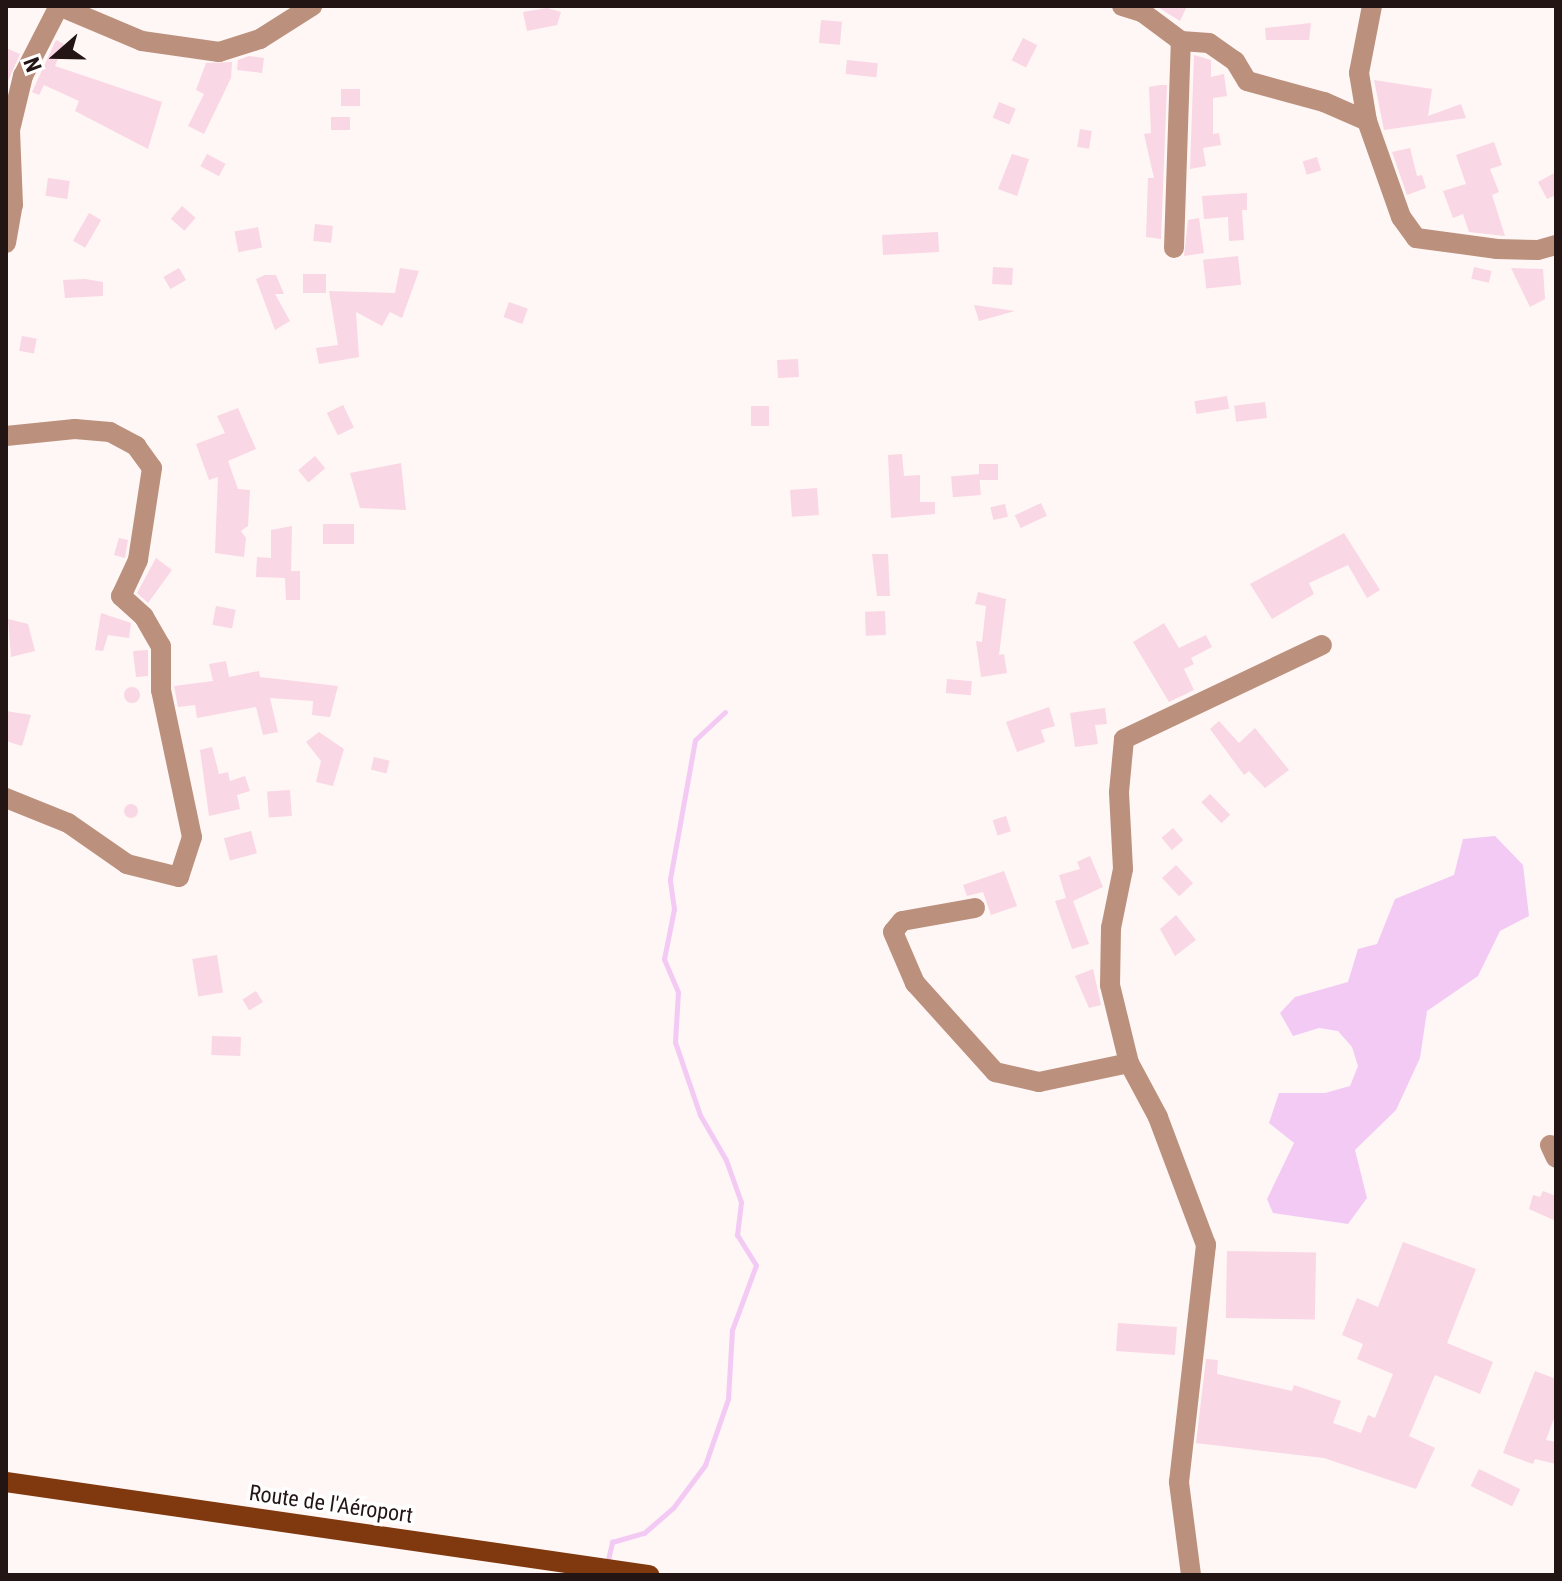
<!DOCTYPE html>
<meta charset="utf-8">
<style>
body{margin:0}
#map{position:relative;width:1562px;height:1581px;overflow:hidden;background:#fff6f6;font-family:"Roboto Condensed",sans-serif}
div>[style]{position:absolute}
.water>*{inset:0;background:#f3caf4}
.stream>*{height:5px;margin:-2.5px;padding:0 2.5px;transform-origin:2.5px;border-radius:2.5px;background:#f3caf4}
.building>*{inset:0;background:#fad7e4;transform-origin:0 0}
.round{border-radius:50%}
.minor>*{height:20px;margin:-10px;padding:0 10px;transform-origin:10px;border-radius:10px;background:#bb917d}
.major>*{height:20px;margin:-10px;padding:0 10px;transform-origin:10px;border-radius:10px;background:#80390e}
span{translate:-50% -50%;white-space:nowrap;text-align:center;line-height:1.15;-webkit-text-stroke:7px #fff;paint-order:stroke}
.street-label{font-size:22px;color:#241515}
.frame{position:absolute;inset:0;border:8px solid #241515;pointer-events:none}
.north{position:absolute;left:16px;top:16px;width:80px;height:80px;-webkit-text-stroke:6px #fff;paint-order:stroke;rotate:250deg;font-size:22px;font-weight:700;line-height:32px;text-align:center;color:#241515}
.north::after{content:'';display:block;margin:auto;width:28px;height:36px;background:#241515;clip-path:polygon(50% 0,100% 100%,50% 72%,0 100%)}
</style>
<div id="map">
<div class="water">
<div style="clip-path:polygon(1495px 836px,1523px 865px,1529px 916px,1500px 931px,1478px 976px,1427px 1011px,1420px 1058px,1396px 1110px,1355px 1150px,1367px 1198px,1348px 1224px,1273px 1213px,1267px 1199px,1294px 1143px,1269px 1123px,1279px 1093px,1325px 1093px,1350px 1086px,1358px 1066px,1352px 1047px,1338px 1031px,1319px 1028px,1293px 1036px,1280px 1013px,1295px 997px,1348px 982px,1358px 949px,1377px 944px,1395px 899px,1454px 875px,1463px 839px)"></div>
</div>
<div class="stream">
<div style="left:607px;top:1564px;width:23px;rotate:-77deg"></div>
<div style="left:612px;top:1542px;width:33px;rotate:-16deg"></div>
<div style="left:644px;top:1533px;width:38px;rotate:-41deg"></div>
<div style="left:673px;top:1508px;width:54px;rotate:-53.3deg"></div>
<div style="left:705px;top:1465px;width:70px;rotate:-70.8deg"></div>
<div style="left:728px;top:1399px;width:69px;rotate:-86.7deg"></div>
<div style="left:732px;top:1330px;width:69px;rotate:-69.7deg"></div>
<div style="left:756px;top:1265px;width:36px;rotate:-122deg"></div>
<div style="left:737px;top:1235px;width:33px;rotate:-83deg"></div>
<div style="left:741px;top:1202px;width:45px;rotate:-109.7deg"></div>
<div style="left:726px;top:1160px;width:52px;rotate:-120deg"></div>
<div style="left:700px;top:1115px;width:77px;rotate:-108.9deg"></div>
<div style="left:675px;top:1042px;width:50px;rotate:-86.6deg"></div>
<div style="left:678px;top:992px;width:36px;rotate:-113deg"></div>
<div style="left:664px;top:959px;width:51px;rotate:-78.7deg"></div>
<div style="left:674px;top:909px;width:30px;rotate:-98deg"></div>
<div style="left:670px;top:879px;width:141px;rotate:-79.8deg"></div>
<div style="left:695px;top:740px;width:41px;rotate:-43deg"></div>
</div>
<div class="building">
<div style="clip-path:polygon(1156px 6px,1187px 6px,1180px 21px)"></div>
<div style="clip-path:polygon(547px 8px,561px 12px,557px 25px,527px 31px,523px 12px)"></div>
<div style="left:821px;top:20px;width:21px;height:23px;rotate:5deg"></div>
<div style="clip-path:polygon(1311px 23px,1309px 40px,1266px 40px,1265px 28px)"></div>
<div style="left:1023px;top:38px;width:16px;height:25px;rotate:27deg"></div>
<div style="clip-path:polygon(56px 40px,64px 44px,55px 66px,162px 102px,148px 149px,75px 111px,79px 101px,44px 85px,39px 95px,32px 92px)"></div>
<div style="clip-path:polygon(6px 48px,20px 54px,8px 81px,6px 80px)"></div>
<div style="clip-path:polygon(1194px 55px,1211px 60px,1211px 77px,1224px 74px,1227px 96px,1213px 98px,1213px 134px,1219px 133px,1221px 145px,1203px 148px,1206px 166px,1190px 169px)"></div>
<div style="clip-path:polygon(249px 56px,264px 58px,262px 73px,237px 70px,238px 60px)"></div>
<div style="left:847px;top:60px;width:31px;height:14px;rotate:6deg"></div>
<div style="clip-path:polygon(232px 62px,231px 78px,204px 134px,188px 126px,204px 94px,196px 90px,206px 63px)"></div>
<div style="clip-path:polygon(1374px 80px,1432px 89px,1428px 116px,1461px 104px,1466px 118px,1384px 130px)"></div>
<div style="clip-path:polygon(1160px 85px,1167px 85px,1161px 239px,1146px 237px,1148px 178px,1154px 178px,1144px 134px,1151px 133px,1149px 87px)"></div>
<div style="left:341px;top:89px;width:19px;height:17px"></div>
<div style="left:999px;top:102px;width:18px;height:17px;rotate:22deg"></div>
<div style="left:331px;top:117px;width:19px;height:13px"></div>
<div style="left:1080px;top:129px;width:12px;height:18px;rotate:9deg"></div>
<div style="clip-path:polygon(1494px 142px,1502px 165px,1490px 169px,1499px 192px,1492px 195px,1505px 236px,1469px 232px,1463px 214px,1453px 218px,1443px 191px,1466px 184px,1456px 155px)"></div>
<div style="clip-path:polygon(1410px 148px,1417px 176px,1422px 175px,1426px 188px,1407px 195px,1392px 152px)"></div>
<div style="left:207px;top:154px;width:21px;height:14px;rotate:28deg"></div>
<div style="clip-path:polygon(1012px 154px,1029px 159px,1017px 196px,998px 189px)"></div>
<div style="left:1317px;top:157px;width:14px;height:15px;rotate:73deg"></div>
<div style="clip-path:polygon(1556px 172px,1556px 195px,1547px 199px,1538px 182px)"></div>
<div style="left:48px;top:178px;width:22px;height:18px;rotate:8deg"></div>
<div style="clip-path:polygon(1247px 193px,1247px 210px,1242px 210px,1244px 240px,1229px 241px,1228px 217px,1204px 219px,1202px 196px)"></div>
<div style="left:182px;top:206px;width:18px;height:17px;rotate:41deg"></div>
<div style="left:89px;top:213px;width:14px;height:32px;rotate:30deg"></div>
<div style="clip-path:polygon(1199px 218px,1204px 253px,1184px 256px,1188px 220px)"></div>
<div style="left:315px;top:224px;width:18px;height:17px;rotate:6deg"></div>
<div style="left:258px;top:227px;width:21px;height:24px;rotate:79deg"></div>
<div style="left:938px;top:232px;width:20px;height:56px;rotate:87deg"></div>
<div style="left:1238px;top:256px;width:29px;height:35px;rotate:84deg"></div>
<div style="left:993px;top:267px;width:20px;height:17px;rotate:3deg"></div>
<div style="left:1474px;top:267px;width:18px;height:12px;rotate:13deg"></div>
<div style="left:179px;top:268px;width:14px;height:18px;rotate:60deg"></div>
<div style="clip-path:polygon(400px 268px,419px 271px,402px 318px,390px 312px,382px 326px,356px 312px,359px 357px,319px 364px,316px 348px,338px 345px,329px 291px,395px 293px)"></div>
<div style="clip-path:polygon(1511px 268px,1543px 269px,1545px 299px,1530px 307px)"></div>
<div style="left:326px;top:274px;width:19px;height:23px;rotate:90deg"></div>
<div style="clip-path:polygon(265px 275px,276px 275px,284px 294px,275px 294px,290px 321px,275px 330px,256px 279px)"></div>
<div style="clip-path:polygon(85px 279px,103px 282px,103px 296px,65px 298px,63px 280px)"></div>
<div style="left:509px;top:302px;width:20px;height:16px;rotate:20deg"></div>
<div style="clip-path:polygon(974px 305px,1015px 311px,979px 321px)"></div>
<div style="left:22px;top:336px;width:15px;height:15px;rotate:11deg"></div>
<div style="left:798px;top:359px;width:18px;height:21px;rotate:87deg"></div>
<div style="left:1227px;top:396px;width:13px;height:33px;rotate:81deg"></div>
<div style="left:1265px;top:402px;width:16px;height:31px;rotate:83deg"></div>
<div style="left:343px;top:405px;width:25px;height:18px;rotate:64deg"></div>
<div style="left:751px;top:406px;width:18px;height:20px"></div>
<div style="clip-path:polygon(238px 408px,256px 449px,228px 461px,238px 489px,250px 490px,248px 526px,241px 531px,246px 538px,244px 557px,215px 553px,218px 477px,209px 480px,196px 444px,225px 433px,217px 416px)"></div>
<div style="clip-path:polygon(902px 454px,904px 476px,920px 475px,920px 502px,935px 502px,935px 514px,891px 518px,888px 455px)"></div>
<div style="left:315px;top:456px;width:16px;height:22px;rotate:50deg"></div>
<div style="clip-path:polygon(401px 463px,406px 510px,360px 508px,350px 473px)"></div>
<div style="left:998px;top:464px;width:16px;height:19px;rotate:90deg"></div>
<div style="left:979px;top:474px;width:21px;height:28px;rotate:85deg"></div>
<div style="left:817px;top:488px;width:27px;height:27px;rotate:86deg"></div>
<div style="left:1041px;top:503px;width:14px;height:29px;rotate:65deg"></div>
<div style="left:1005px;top:504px;width:13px;height:15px;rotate:77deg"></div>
<div style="left:354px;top:524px;width:20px;height:31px;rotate:90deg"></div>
<div style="clip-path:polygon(292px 526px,291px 571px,300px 571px,300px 600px,286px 600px,285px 578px,256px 577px,257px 557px,271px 558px,271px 530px)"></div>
<div style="clip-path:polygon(1344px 533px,1380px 590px,1367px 598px,1348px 565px,1309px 583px,1314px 594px,1272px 619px,1250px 584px)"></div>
<div style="clip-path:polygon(119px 538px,128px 540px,125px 558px,114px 555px)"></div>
<div style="clip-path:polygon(872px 554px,888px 554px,890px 596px,877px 596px)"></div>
<div style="clip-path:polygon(156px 558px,172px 570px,148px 603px,137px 593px)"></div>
<div style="clip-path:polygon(978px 592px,1006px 599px,999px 655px,1004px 654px,1007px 673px,981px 677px,976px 641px,982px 642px,986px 606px,975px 604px)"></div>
<div style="left:216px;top:606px;width:20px;height:19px;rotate:11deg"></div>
<div style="left:885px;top:611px;width:24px;height:20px;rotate:88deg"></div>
<div style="clip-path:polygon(101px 613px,131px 623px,129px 638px,108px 635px,103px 651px,95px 650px)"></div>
<div style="clip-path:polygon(8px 619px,28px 624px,35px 651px,11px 657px)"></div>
<div style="clip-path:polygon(1164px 623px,1179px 648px,1206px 635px,1212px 647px,1191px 658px,1194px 664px,1184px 669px,1194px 690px,1169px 702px,1133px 642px)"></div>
<div style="clip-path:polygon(148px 650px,148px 676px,136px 677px,133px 651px)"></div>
<div style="clip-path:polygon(226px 661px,229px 677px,259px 671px,260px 677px,338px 686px,330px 717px,312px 715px,313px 701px,270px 698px,278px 732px,263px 735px,256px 707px,197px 718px,195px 705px,178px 707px,174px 686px,213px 681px,209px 664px)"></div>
<div style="left:947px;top:679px;width:25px;height:14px;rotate:5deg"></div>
<div class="round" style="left:124px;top:687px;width:16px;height:16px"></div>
<div style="clip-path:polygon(1049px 707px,1055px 726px,1041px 730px,1045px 742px,1017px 752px,1006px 722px)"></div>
<div style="clip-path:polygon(1105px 708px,1107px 724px,1095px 725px,1098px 744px,1075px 747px,1070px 713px)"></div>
<div style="clip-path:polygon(6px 711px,31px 715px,22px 746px,6px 741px)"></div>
<div style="clip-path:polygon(1219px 721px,1239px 743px,1255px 728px,1289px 770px,1265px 788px,1249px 771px,1244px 775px,1210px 729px)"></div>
<div style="clip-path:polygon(319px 732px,344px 749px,333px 786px,316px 782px,321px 761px,306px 742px)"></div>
<div style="clip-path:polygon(212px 747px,219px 774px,228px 772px,230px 781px,245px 776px,250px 791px,237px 795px,240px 809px,209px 816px,200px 750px)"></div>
<div style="left:374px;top:757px;width:16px;height:13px;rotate:14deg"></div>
<div style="left:290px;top:790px;width:26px;height:23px;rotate:86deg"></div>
<div style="left:1210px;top:794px;width:29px;height:12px;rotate:46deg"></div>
<div class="round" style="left:124px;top:804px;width:14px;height:14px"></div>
<div style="left:1006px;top:816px;width:16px;height:14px;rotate:72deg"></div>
<div style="left:1173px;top:828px;width:16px;height:15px;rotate:50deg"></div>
<div style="left:251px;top:831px;width:23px;height:28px;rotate:75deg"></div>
<div style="clip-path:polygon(1090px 856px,1103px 887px,1073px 901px,1089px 944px,1072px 949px,1055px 901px,1066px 898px,1059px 875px,1080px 869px,1077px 862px)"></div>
<div style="left:1176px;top:865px;width:25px;height:19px;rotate:47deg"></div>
<div style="clip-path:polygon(1004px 871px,1017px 906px,991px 915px,983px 892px,967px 896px,963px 885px)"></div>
<div style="clip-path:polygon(1176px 915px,1196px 940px,1175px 956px,1160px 929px)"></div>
<div style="left:217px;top:955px;width:38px;height:25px;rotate:81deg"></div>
<div style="clip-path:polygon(1093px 969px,1101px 1005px,1089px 1008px,1075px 976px)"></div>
<div style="left:256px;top:991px;width:13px;height:16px;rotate:58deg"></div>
<div style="left:212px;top:1036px;width:29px;height:19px;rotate:2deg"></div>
<div style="clip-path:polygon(1543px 1191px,1556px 1196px,1556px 1221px,1529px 1209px,1533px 1195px,1540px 1197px)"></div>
<div style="clip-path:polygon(1403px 1242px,1476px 1269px,1447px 1343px,1493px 1362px,1480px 1394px,1435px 1375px,1409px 1436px,1435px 1448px,1416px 1489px,1324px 1458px,1196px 1443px,1206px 1359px,1218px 1360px,1217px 1374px,1292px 1391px,1294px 1385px,1341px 1401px,1333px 1423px,1361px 1433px,1368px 1415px,1375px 1418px,1393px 1374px,1357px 1359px,1363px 1344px,1342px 1335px,1357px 1298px,1378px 1307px)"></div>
<div style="left:1227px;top:1251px;width:89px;height:67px;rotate:1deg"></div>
<div style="left:1118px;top:1323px;width:59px;height:28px;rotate:4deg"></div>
<div style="clip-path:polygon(1535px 1371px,1556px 1379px,1556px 1413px,1546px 1440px,1556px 1442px,1556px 1464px,1535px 1459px,1533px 1464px,1503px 1453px)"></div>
<div style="left:1479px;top:1469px;width:46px;height:19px;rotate:26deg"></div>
</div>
<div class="minor">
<div style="left:1122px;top:6px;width:21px;rotate:17deg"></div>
<div style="left:1142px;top:12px;width:49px;rotate:36.6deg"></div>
<div style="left:1372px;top:6px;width:68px;rotate:101deg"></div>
<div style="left:1359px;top:73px;width:49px;rotate:80.5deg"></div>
<div style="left:1367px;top:121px;width:102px;rotate:70.5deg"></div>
<div style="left:1401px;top:217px;width:26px;rotate:54deg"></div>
<div style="left:1416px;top:238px;width:82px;rotate:7.7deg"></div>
<div style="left:1497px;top:249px;width:41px;rotate:1.4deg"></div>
<div style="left:1538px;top:250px;width:19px;rotate:-16deg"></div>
<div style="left:6px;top:243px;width:39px;rotate:-80deg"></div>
<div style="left:13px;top:205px;width:75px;rotate:-92.3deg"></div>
<div style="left:10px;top:130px;width:56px;rotate:-76.5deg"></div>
<div style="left:23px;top:76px;width:79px;rotate:-62.8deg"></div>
<div style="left:59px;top:6px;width:90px;rotate:22.9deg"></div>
<div style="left:142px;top:41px;width:78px;rotate:8.1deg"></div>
<div style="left:219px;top:52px;width:43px;rotate:-17.6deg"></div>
<div style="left:260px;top:39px;width:62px;rotate:-32.4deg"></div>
<div style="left:1174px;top:248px;width:207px;rotate:-88.1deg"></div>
<div style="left:1181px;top:41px;width:28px;rotate:4deg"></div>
<div style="left:1209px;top:43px;width:32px;rotate:35deg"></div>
<div style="left:1235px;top:61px;width:23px;rotate:59deg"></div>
<div style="left:1247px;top:81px;width:80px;rotate:15.3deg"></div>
<div style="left:1324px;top:102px;width:47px;rotate:23.8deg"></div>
<div style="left:6px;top:436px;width:69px;rotate:-5.8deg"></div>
<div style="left:75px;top:429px;width:35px;rotate:5deg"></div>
<div style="left:110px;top:432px;width:30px;rotate:28deg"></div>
<div style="left:136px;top:446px;width:27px;rotate:54deg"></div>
<div style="left:152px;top:468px;width:93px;rotate:98.7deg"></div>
<div style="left:138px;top:560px;width:40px;rotate:115deg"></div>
<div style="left:121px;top:596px;width:31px;rotate:42deg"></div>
<div style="left:144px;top:617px;width:34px;rotate:60deg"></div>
<div style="left:161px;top:646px;width:44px;rotate:90deg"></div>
<div style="left:161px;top:690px;width:150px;rotate:78.1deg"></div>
<div style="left:192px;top:837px;width:42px;rotate:108deg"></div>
<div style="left:179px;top:877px;width:54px;rotate:-166deg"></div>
<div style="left:127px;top:864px;width:72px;rotate:-145.2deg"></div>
<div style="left:68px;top:823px;width:67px;rotate:-158deg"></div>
<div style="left:975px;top:908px;width:74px;rotate:169.9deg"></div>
<div style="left:902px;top:921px;width:14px;rotate:129deg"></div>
<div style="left:893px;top:932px;width:56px;rotate:66.7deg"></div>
<div style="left:915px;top:983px;width:120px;rotate:48deg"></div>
<div style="left:995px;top:1072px;width:45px;rotate:12.8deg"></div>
<div style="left:1039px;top:1082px;width:92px;rotate:-11.9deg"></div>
<div style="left:1550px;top:1145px;width:14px;rotate:65deg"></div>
<div style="left:1191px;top:1575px;width:94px;rotate:-97.4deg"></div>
<div style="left:1179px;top:1482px;width:239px;rotate:-83.5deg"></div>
<div style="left:1206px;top:1245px;width:137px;rotate:-110.6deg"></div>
<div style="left:1158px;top:1117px;width:61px;rotate:-118.2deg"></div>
<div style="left:1129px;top:1063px;width:80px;rotate:-103.7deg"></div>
<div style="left:1110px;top:985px;width:57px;rotate:-89deg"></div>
<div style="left:1111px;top:928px;width:60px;rotate:-78.5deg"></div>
<div style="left:1123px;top:869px;width:77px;rotate:-93deg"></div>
<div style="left:1119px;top:792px;width:53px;rotate:-84.6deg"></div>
<div style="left:1124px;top:739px;width:219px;rotate:-25.4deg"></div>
</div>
<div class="major">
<div style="left:6px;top:1482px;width:650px;rotate:8.23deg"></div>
</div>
<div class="street-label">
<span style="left:331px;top:1504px;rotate:8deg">Route de l'Aéroport</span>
</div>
<div class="frame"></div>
<div class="north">N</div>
</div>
